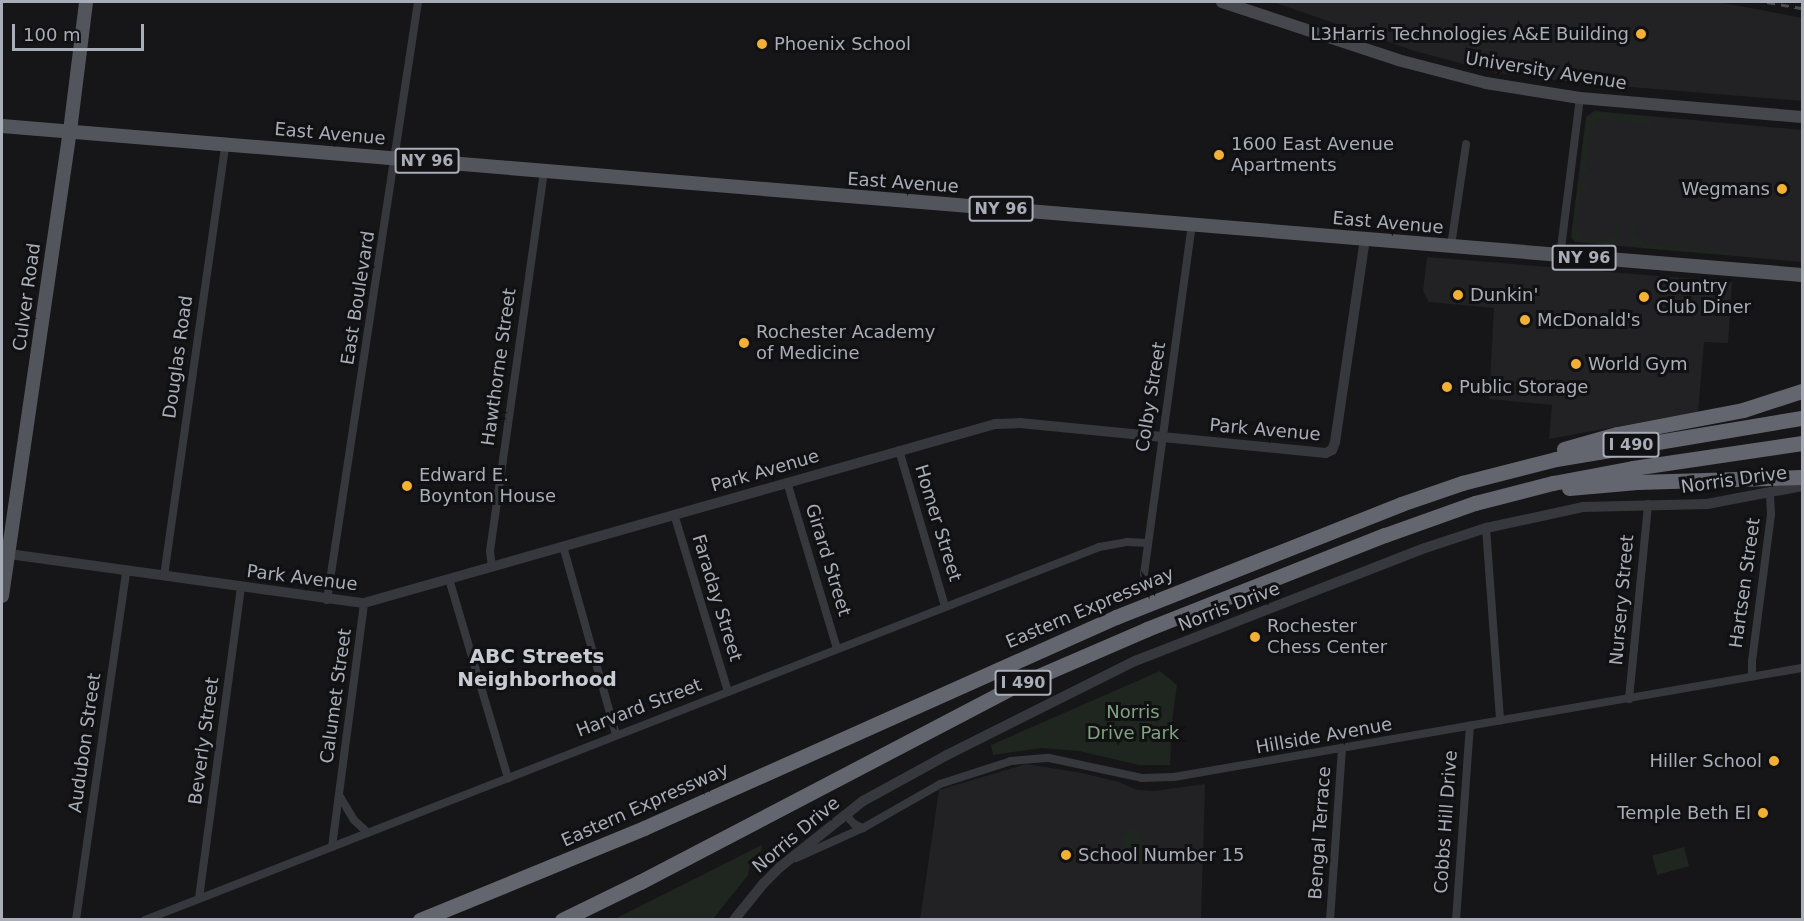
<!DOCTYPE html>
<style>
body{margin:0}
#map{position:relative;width:1804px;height:921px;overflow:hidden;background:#161618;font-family:"DejaVu Sans",sans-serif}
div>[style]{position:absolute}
.built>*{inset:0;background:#222225}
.green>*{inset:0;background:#1e261f;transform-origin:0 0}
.minor>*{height:8px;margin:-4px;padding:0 4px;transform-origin:4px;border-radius:4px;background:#37383d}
.tertiary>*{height:10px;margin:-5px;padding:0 5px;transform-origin:5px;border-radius:5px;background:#37383d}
.secondary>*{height:12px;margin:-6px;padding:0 6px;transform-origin:6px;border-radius:6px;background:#45474d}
.primary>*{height:14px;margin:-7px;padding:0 7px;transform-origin:7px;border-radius:7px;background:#53555c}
.motorway>*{height:15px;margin:-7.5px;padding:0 7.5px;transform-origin:7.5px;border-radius:7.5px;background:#63666e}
.rail>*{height:3px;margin-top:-1.5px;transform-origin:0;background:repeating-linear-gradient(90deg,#4a4c52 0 8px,transparent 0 14px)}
.dots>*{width:16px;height:16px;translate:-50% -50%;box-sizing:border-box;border:3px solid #111113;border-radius:50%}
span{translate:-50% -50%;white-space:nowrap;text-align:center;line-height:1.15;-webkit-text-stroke:6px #111113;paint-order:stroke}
.shield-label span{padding:2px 4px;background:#111113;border:2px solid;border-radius:4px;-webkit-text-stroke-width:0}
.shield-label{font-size:16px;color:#a8adb8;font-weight:700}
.poi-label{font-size:18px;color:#a8adb8}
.right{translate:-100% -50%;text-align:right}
.left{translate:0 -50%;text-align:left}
.street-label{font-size:18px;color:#a8adb8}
.park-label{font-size:18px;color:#7fa381}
.neighbourhood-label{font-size:20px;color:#c9ccd4;font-weight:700}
.frame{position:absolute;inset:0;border:3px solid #a8adb8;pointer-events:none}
.scale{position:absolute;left:12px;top:24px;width:132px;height:27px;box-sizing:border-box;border:3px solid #a8adb8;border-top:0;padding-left:8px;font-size:18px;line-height:21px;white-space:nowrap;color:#a8adb8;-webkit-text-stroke:4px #111113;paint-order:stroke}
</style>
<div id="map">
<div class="built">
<div style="clip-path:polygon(1273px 2px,1717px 2px,1751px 8px,1802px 18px,1802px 101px,1582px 83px,1497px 73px,1415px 51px)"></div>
<div style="clip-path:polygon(1594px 111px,1802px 130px,1802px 262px,1575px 242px,1571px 237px,1586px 117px)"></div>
<div style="clip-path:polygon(1427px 257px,1732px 282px,1728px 343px,1704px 342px,1698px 412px,1549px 439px,1552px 405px,1489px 399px,1494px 308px,1429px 302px,1423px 291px)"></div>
<div style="clip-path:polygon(1026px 764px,1082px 773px,1119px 782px,1137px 790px,1154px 791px,1205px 784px,1201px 919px,920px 920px,939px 790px)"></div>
</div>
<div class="green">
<div style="clip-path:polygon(1596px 112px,1645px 116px,1652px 119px,1651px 128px,1649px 129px,1648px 123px,1598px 119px,1596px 126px,1590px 127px,1585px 166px,1591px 170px,1583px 174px,1580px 172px,1587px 117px)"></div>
<div style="clip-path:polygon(1578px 184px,1586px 184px,1589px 189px,1581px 191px,1576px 231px,1582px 232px,1583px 239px,1608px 241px,1609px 235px,1615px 234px,1618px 212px,1617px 243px,1613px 245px,1574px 240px,1572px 235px)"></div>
<div style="clip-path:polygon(1638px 217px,1643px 220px,1636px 222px,1635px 236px,1642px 238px,1642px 244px,1736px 252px,1738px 246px,1737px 253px,1731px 255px,1644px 248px,1637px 244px,1634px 246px,1631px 242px,1633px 222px)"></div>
<div style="clip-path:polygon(1160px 671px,1177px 685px,1172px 721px,1170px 765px,1139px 765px,1079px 751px,1041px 748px,993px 755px,991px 745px)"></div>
<div style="clip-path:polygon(1133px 826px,1146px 845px,1145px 860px,1141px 863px,1120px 858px,1121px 837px)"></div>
<div style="clip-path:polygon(762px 845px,759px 861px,750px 864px,748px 875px,713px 919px,615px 919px)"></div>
<div style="left:1684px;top:847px;width:20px;height:33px;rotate:75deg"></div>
</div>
<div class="minor">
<div style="left:1451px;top:246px;width:103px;rotate:-81.6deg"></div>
<div style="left:1560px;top:256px;width:159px;rotate:-82.8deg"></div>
<div style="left:899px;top:450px;width:163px;rotate:73.6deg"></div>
<div style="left:787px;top:482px;width:174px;rotate:73.3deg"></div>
<div style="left:674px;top:514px;width:186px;rotate:73.1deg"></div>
<div style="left:1486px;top:528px;width:193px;rotate:85.8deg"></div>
<div style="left:563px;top:546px;width:195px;rotate:74.3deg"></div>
<div style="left:492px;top:567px;width:16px;rotate:-97deg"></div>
<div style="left:490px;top:551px;width:384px;rotate:-81.9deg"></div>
<div style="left:1144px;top:574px;width:353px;rotate:-82.2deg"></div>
<div style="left:164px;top:576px;width:437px;rotate:-81.9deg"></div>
<div style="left:449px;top:579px;width:208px;rotate:73.5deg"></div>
<div style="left:327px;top:600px;width:605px;rotate:-81.35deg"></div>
<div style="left:1752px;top:676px;width:15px;rotate:-90deg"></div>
<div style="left:1752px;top:661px;width:148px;rotate:-82.6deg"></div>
<div style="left:1771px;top:514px;width:20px;rotate:-93deg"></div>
<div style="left:1629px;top:699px;width:196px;rotate:-84.4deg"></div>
<div style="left:339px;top:795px;width:29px;rotate:59deg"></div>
<div style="left:354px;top:820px;width:19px;rotate:43deg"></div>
<div style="left:845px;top:814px;width:13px;rotate:48deg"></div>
<div style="left:854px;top:824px;width:10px;rotate:24deg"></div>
<div style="left:863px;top:828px;width:89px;rotate:-29.7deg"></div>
<div style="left:940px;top:784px;width:75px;rotate:-17.9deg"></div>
<div style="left:1011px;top:761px;width:38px;rotate:-5deg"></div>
<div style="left:1049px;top:758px;width:95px;rotate:12.1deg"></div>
<div style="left:1142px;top:778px;width:32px;rotate:-2deg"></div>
<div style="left:1174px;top:777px;width:637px;rotate:-9.85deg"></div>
<div style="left:332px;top:847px;width:246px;rotate:-82.5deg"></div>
<div style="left:796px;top:858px;width:73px;rotate:-24.1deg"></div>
<div style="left:199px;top:898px;width:313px;rotate:-82.3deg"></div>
<div style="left:76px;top:920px;width:353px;rotate:-81.8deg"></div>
<div style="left:145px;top:920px;width:1024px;rotate:-21.35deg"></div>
<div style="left:1099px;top:547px;width:28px;rotate:-10deg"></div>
<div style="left:1127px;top:542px;width:21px;rotate:3deg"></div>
<div style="left:1330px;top:920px;width:171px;rotate:-86deg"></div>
<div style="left:1456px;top:920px;width:195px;rotate:-85.9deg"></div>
</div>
<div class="tertiary">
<div style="left:2px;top:553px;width:365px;rotate:7.9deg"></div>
<div style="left:364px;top:603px;width:656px;rotate:-15.84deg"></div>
<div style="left:995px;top:424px;width:25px;rotate:-2deg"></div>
<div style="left:1020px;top:423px;width:307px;rotate:5.6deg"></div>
<div style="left:1326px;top:453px;width:7px;rotate:-27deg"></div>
<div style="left:1332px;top:450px;width:9px;rotate:-69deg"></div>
<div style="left:1335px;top:442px;width:205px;rotate:-81.6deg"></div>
<div style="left:734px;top:920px;width:46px;rotate:-51.1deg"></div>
<div style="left:763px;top:884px;width:24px;rotate:-45deg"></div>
<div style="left:780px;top:867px;width:106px;rotate:-38.5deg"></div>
<div style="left:863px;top:801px;width:96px;rotate:-28.7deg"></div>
<div style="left:947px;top:755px;width:210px;rotate:-26.6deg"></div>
<div style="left:1135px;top:661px;width:311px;rotate:-21.3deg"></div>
<div style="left:1425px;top:548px;width:64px;rotate:-18.2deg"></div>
<div style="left:1486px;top:528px;width:99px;rotate:-12.2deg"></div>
<div style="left:1583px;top:507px;width:124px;rotate:-1.4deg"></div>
<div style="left:1707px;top:504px;width:97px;rotate:-10.7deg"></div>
</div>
<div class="secondary">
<div style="left:1222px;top:2px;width:185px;rotate:18.2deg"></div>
<div style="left:1398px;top:60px;width:91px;rotate:14.6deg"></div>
<div style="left:1486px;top:83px;width:95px;rotate:9.1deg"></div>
<div style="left:1580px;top:98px;width:223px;rotate:4.9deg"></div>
</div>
<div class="primary">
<div style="left:2px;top:126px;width:1806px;rotate:4.73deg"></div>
<div style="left:2px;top:596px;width:470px;rotate:-81.7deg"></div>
<div style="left:70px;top:131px;width:130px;rotate:-82.9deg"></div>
</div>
<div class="motorway">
<div style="left:1564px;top:449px;width:55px;rotate:-15.8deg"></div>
<div style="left:1617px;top:434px;width:128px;rotate:-10.8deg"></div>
<div style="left:1743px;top:410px;width:62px;rotate:-17.9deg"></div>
<div style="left:1569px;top:488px;width:68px;rotate:-5deg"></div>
<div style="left:1637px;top:482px;width:165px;rotate:-1.7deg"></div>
<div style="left:420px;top:920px;width:242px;rotate:-22.3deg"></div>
<div style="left:644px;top:828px;width:517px;rotate:-24.09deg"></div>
<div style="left:1116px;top:617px;width:307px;rotate:-21.6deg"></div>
<div style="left:1401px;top:504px;width:65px;rotate:-19deg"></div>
<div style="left:1462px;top:483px;width:97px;rotate:-14.3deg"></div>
<div style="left:1556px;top:459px;width:249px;rotate:-9.5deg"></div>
<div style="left:562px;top:920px;width:87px;rotate:-26deg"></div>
<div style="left:640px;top:882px;width:421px;rotate:-27.6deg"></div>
<div style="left:1013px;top:687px;width:146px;rotate:-23.4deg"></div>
<div style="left:1147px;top:629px;width:256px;rotate:-21.6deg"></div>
<div style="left:1385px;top:535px;width:96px;rotate:-19.6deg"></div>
<div style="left:1475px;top:503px;width:81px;rotate:-14.4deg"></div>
<div style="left:1553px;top:483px;width:81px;rotate:-10.6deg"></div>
<div style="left:1633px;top:468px;width:171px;rotate:-8.4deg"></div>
</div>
<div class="rail">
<div style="left:1767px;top:2px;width:36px;rotate:10deg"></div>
</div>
<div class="dots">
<div style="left:1641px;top:34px;background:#f2b134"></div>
<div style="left:762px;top:44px;background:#f2b134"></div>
<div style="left:1219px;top:155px;background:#f2b134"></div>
<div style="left:1782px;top:189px;background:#f2b134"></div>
<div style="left:1458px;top:295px;background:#f2b134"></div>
<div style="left:1644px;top:297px;background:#f2b134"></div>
<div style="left:1525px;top:320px;background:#f2b134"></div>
<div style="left:744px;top:343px;background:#f2b134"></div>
<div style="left:1576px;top:364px;background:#f2b134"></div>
<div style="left:1447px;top:387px;background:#f2b134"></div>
<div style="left:407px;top:486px;background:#f2b134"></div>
<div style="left:1255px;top:637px;background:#f2b134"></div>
<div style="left:1774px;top:761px;background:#f2b134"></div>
<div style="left:1763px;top:813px;background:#f2b134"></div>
<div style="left:1066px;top:855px;background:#f2b134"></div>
</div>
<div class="shield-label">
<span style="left:427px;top:161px">NY 96</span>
<span style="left:1001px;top:209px">NY 96</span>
<span style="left:1584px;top:258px">NY 96</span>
<span style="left:1631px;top:445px">I 490</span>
<span style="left:1023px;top:683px">I 490</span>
</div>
<div class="poi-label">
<span class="right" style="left:1629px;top:34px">L3Harris Technologies A&amp;E Building</span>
<span class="left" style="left:774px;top:44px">Phoenix School</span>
<span class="left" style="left:1231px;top:155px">1600 East Avenue<br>Apartments</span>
<span class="right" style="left:1770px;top:189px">Wegmans</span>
<span class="left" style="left:1656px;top:297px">Country<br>Club Diner</span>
<span class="left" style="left:1470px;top:295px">Dunkin'</span>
<span class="left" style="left:1537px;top:320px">McDonald's</span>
<span class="left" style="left:756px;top:343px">Rochester Academy<br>of Medicine</span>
<span class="left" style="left:1588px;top:364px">World Gym</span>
<span class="left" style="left:1459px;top:387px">Public Storage</span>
<span class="left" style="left:419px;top:486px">Edward E.<br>Boynton House</span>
<span class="left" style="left:1267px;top:637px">Rochester<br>Chess Center</span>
<span class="right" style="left:1762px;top:761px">Hiller School</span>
<span class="right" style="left:1751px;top:813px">Temple Beth El</span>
<span class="left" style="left:1078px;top:855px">School Number 15</span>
</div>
<div class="street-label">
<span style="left:1546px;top:71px;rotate:9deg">University Avenue</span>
<span style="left:330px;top:134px;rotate:5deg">East Avenue</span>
<span style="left:903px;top:183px;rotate:4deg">East Avenue</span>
<span style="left:1388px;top:223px;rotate:5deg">East Avenue</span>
<span style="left:27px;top:297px;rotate:-82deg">Culver Road</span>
<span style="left:358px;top:298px;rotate:-81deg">East Boulevard</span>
<span style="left:178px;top:357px;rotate:-82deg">Douglas Road</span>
<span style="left:499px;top:367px;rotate:-82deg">Hawthorne Street</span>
<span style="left:1151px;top:397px;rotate:-81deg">Colby Street</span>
<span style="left:1265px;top:430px;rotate:5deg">Park Avenue</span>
<span style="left:765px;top:471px;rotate:-16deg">Park Avenue</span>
<span style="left:1734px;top:480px;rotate:-8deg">Norris Drive</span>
<span style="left:938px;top:523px;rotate:73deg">Homer Street</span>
<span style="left:828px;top:560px;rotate:73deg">Girard Street</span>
<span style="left:302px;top:578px;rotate:7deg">Park Avenue</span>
<span style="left:1745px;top:583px;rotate:-82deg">Hartsen Street</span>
<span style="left:717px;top:598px;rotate:73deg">Faraday Street</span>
<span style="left:1622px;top:600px;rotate:-85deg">Nursery Street</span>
<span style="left:1229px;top:607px;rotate:-21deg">Norris Drive</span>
<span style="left:1090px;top:608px;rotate:-23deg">Eastern Expressway</span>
<span style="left:336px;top:696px;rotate:-82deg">Calumet Street</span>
<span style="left:639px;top:708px;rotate:-21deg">Harvard Street</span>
<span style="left:1324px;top:736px;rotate:-10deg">Hillside Avenue</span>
<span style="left:204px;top:741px;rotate:-82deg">Beverly Street</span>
<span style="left:85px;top:743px;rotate:-82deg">Audubon Street</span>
<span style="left:645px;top:805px;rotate:-24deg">Eastern Expressway</span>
<span style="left:1446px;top:822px;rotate:-86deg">Cobbs Hill Drive</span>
<span style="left:1320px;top:833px;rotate:-86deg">Bengal Terrace</span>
<span style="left:796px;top:835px;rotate:-40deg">Norris Drive</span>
</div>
<div class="park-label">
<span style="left:1133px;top:723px">Norris<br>Drive Park</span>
</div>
<div class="neighbourhood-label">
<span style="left:537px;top:668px">ABC Streets<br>Neighborhood</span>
</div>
<div class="frame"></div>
<div class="scale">100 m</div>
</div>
